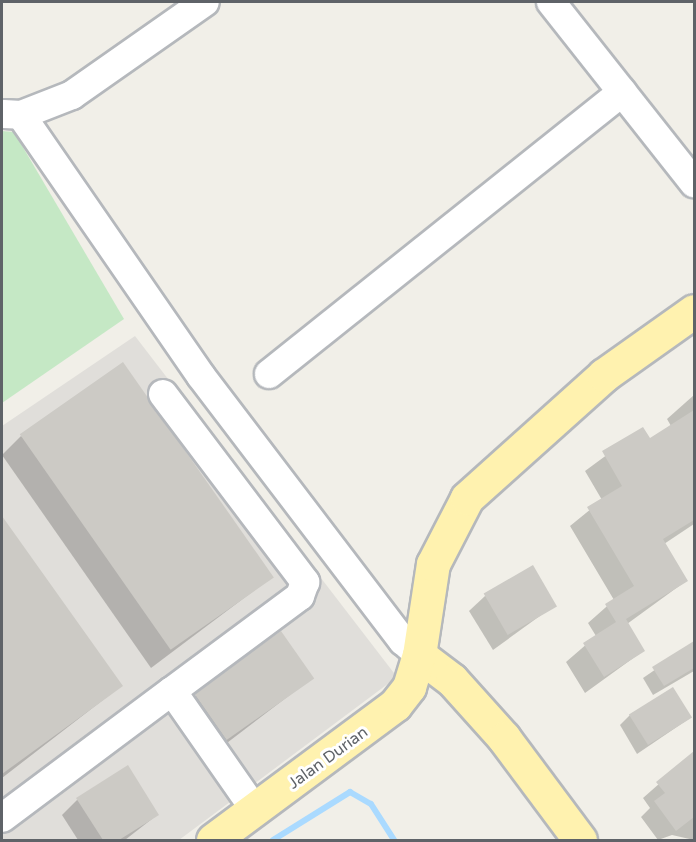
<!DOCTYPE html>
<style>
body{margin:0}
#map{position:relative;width:696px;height:842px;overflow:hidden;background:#f1efe8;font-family:"Varela Round",sans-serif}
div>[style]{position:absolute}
.industrial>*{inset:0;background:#e0deda}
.green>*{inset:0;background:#c5e8c5}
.shadow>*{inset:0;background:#0003}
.stream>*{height:6px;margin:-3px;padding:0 3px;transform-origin:3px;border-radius:3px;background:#aadaff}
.building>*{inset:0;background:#cccac5;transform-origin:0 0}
.roads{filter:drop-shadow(2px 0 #b5b8bc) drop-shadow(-2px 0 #b5b8bc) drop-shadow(0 2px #b5b8bc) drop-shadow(0 -2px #b5b8bc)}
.minor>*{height:28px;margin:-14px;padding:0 14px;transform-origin:14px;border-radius:14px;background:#fff}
.major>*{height:33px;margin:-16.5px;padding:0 16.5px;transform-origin:16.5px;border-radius:16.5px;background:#fff2af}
span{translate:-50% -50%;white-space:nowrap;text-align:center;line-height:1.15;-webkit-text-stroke:6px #fff;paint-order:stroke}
.street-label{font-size:16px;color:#5f6368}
.frame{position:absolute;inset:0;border:3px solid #5f6368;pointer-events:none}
</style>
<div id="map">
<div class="industrial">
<div style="clip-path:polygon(135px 336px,397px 677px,179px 840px,2px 840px,2px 426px)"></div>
</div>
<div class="green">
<div style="clip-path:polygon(2px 131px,14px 132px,124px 319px,2px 403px)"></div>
</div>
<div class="shadow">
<div style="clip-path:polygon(694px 395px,694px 524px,664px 544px,686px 581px,627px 624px,643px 651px,585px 693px,566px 662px,596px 636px,588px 623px,614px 600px,570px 526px,602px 500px,585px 471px,642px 429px,649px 440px,671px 426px,667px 419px)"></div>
<div style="clip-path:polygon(21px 436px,272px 577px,151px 668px,2px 455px)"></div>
<div style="clip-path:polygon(2px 519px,121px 686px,2px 778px,2px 784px)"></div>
<div style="clip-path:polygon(485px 596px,555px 605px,493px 650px,469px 611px)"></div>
<div style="clip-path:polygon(694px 643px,694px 671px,653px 695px,643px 678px)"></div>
<div style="clip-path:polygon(312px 678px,206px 759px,176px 716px,196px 696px)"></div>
<div style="clip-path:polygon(630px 715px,690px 718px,637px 754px,620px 725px)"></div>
<div style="clip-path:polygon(694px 753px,694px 840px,672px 835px,658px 840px,641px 817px,650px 808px,643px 798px)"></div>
<div style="clip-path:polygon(77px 800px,157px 815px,125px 840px,78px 840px,62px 815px)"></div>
</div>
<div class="stream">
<div style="left:273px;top:840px;width:91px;rotate:-31.9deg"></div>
<div style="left:350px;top:792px;width:24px;rotate:30deg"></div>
<div style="left:371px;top:804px;width:43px;rotate:57.4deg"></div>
</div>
<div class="building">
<div style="left:123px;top:362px;width:263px;height:126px;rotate:55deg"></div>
<div style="clip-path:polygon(694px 410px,694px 520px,663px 539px,688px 581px,626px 619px,645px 651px,604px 677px,583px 643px,616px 622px,605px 604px,634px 586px,587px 507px,622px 486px,602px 451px,643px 427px,650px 438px)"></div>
<div style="clip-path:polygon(2px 516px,123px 686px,2px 774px)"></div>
<div style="left:533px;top:565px;width:48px;height:57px;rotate:60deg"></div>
<div style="left:281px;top:631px;width:58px;height:107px;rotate:55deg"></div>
<div style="clip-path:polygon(694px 641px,694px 668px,664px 686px,652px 667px)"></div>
<div style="left:673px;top:687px;width:36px;height:52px;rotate:58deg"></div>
<div style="clip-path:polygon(694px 751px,694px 817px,676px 831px,654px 801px,665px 793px,656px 782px)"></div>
<div style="clip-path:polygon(128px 765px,159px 815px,119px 840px,103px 840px,76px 798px)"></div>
</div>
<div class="roads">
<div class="minor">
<div style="left:551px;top:2px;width:231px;rotate:51.7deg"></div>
<div style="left:4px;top:114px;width:17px;rotate:3deg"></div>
<div style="left:21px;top:115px;width:55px;rotate:-21.4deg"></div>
<div style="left:72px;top:95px;width:162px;rotate:-35deg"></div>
<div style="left:21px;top:115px;width:317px;rotate:55.4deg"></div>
<div style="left:201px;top:376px;width:333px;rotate:52.7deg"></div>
<div style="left:403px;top:641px;width:21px;rotate:41deg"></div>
<div style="left:269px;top:374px;width:452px;rotate:-38.6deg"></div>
<div style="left:163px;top:394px;width:236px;rotate:52.9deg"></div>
<div style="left:305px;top:582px;width:15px;rotate:110deg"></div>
<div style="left:300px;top:596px;width:159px;rotate:143.4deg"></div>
<div style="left:2px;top:818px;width:212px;rotate:-36.8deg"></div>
<div style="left:172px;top:691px;width:145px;rotate:55.1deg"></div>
</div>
<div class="major">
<div style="left:419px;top:655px;width:41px;rotate:37.1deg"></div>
<div style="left:452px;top:680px;width:78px;rotate:48.1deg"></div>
<div style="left:504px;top:738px;width:127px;rotate:53.3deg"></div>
<div style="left:213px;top:840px;width:227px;rotate:-36.6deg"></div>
<div style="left:395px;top:705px;width:23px;rotate:-52deg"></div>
<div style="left:409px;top:687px;width:34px;rotate:-73deg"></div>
<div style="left:419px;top:655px;width:92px;rotate:-81.3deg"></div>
<div style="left:433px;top:564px;width:74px;rotate:-62.7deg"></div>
<div style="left:467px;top:498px;width:184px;rotate:-41.9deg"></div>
<div style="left:604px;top:375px;width:110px;rotate:-35.4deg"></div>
</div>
</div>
<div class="street-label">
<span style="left:328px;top:758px;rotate:-36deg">Jalan Durian</span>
</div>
<div class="frame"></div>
</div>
